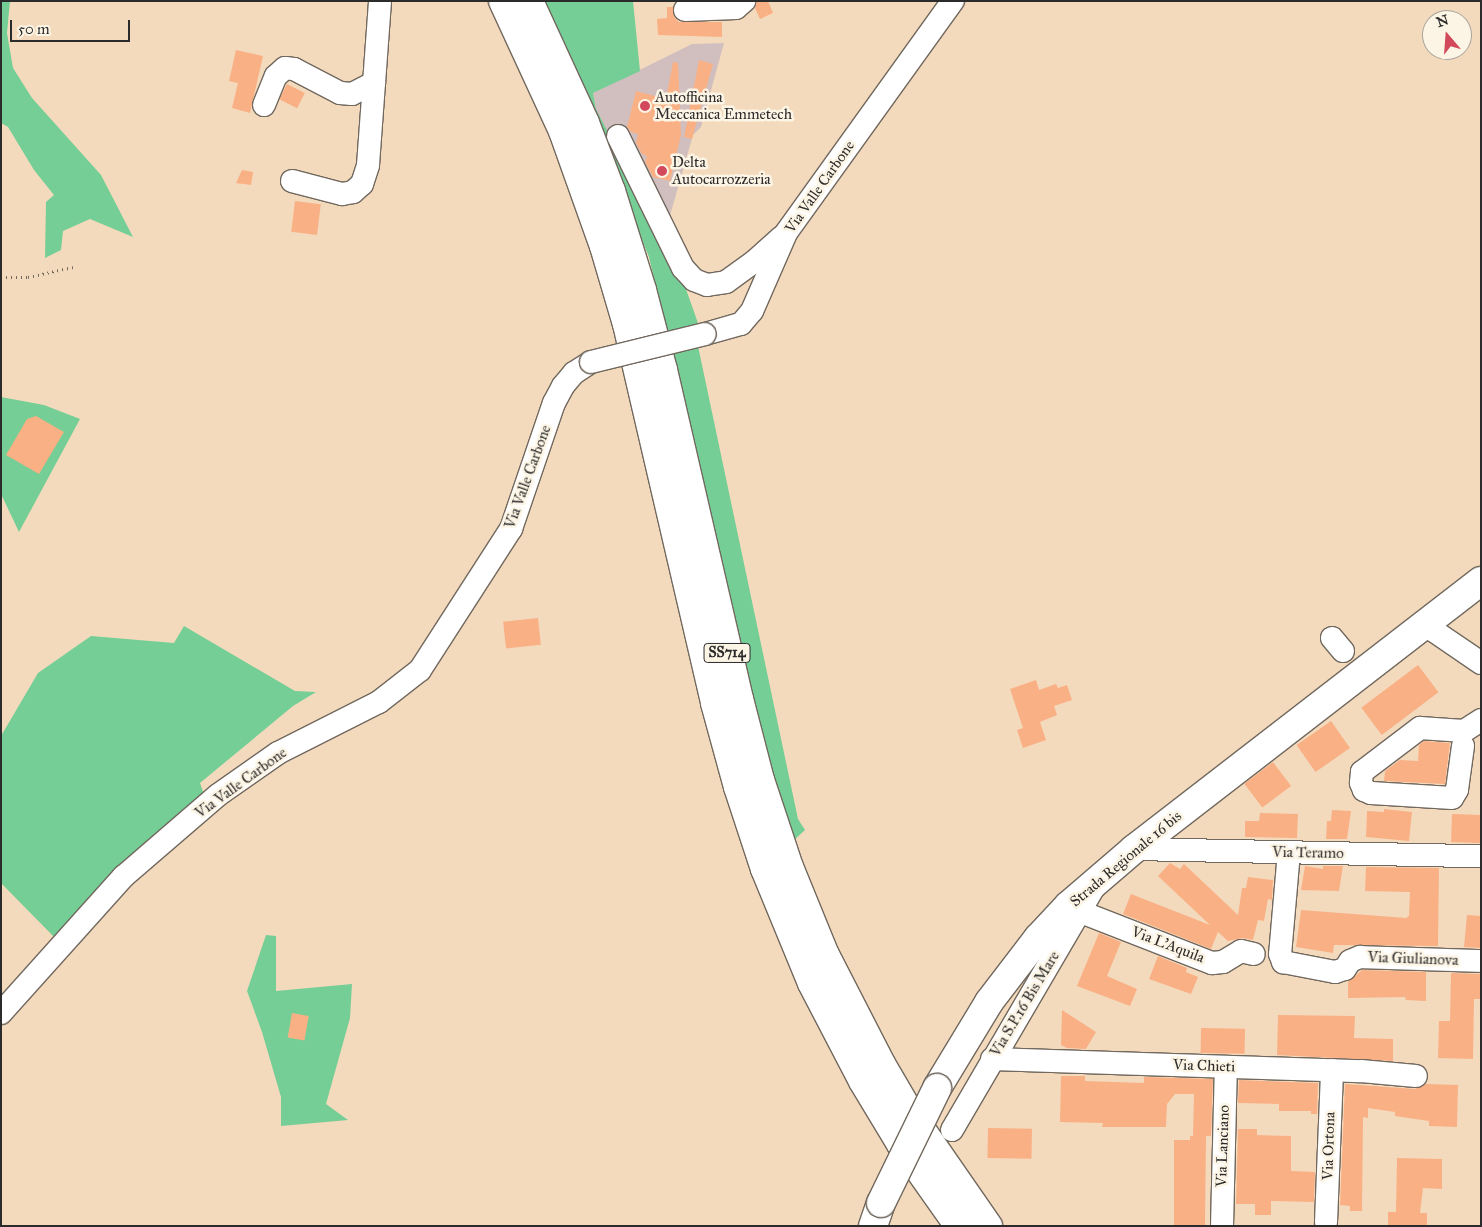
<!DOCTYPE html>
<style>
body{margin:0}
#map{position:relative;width:1482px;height:1227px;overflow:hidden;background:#f4dabd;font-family:"IM FELL Great Primer",serif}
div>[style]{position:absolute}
.industrial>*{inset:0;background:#d1bfbf}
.green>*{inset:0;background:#74ce95}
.building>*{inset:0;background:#f9b085;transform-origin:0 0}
.path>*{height:3px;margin-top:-1.5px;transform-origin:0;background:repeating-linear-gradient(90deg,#71685e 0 1px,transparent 0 5px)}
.roads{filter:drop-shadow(1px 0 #71685e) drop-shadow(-1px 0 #71685e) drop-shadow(0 1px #71685e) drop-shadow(0 -1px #71685e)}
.minor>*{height:22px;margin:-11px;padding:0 11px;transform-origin:11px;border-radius:11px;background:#fff}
.major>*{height:28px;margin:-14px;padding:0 14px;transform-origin:14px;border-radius:14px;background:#fff}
.highway>*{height:28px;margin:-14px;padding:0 14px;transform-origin:14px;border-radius:14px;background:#fff}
.bridges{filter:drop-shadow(1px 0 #71685e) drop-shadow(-1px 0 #71685e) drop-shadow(0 1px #71685e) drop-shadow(0 -1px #71685e)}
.minor-bridge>*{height:22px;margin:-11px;padding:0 11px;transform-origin:11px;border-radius:11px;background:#fff}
.major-bridge>*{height:28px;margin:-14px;padding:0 14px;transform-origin:14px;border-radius:14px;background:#fff}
.dots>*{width:14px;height:14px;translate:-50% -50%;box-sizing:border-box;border:2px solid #fcf5e5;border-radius:50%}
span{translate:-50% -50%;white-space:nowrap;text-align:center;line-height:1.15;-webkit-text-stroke:5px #fcf5e5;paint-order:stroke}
.shield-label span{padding:1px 4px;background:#fcf5e5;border:1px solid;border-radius:4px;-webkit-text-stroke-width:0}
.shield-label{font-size:14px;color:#2b2b2b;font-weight:700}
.poi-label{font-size:15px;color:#2b2b2b}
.left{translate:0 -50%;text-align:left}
.street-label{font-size:15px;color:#2b2b2b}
.frame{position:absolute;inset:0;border:2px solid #2b2b2b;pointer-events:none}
.north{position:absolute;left:1422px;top:10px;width:50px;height:50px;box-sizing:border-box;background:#fcf5e5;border:1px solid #a8a49b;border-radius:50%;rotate:342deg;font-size:14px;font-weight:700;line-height:20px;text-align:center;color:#2b2b2b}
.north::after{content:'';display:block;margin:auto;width:18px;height:22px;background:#d1495b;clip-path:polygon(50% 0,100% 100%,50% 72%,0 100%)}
.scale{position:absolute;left:10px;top:20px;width:120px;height:22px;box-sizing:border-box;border:2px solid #2b2b2b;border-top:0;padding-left:6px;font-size:15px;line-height:18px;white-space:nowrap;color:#2b2b2b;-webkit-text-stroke:4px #fcf5e5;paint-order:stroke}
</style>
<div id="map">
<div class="industrial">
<div style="clip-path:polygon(724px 43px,701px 127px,693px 135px,669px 219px,654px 225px,596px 110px,593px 93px,692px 44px)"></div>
</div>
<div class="green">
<div style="clip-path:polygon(1px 1px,10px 1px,7px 33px,13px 68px,32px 98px,101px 175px,133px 237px,90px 219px,63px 231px,61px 250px,45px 258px,46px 202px,54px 195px,34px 170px,8px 127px,1px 123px)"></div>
<div style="clip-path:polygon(544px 1px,633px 1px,640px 71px,593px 93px,596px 109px,681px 275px,699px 326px,667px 334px,649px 257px)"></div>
<div style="clip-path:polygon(698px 346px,798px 819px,805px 830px,791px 843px,740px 670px,672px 352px)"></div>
<div style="clip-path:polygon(1px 397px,44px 405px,80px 419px,19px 532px,1px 494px)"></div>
<div style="clip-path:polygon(184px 626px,295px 691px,316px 692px,293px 706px,200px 783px,205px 798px,57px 940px,1px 883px,1px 736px,38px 673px,91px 636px,174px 643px)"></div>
<div style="clip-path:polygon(266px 935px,276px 936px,276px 991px,352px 984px,350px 1018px,326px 1104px,348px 1120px,281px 1126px,281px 1097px,262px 1032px,247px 991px)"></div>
</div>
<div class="building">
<div style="clip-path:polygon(757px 1px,768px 1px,773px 13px,760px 19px,755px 8px)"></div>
<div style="clip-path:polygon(667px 7px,673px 7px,674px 17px,679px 22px,722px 22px,722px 37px,658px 35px,657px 19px,667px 18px)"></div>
<div style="clip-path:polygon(236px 50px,263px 56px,250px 113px,232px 108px,238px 83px,229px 81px)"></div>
<div style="clip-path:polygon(699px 60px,713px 64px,692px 139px,684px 137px)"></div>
<div style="clip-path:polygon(673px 62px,678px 63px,681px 135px,670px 181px,653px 177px,645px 162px,647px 156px,642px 154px,636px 143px,638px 134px,631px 132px,627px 127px,636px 91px,666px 99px)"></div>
<div style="left:287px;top:84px;width:20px;height:17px;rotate:27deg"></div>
<div style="clip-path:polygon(242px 170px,253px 172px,251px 185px,236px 183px)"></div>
<div style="left:295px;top:201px;width:26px;height:31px;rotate:7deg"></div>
<div style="clip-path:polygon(36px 416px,64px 432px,39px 474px,6px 455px,27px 419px)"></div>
<div style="left:538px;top:618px;width:27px;height:35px;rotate:84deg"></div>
<div style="left:1418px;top:665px;width:34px;height:71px;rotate:53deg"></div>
<div style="clip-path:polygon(1036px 680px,1039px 690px,1056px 684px,1058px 688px,1067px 685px,1072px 700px,1054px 706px,1057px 715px,1040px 722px,1046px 740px,1023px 748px,1017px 730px,1023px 728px,1010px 689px)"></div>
<div style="left:1331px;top:721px;width:33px;height:42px;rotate:55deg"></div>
<div style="clip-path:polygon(1424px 741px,1450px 743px,1445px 784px,1384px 781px,1385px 771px,1400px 760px,1418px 761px,1419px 745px)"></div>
<div style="left:1273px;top:762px;width:30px;height:36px;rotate:53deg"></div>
<div style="clip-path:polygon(1384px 809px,1412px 812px,1409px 841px,1366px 837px,1367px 811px,1384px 812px)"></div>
<div style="clip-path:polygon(1332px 810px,1351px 811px,1347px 839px,1326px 839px,1327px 821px,1331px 821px)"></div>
<div style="clip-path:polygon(1260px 813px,1298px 814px,1297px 838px,1245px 837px,1245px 821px,1259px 821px)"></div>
<div style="left:1452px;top:814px;width:29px;height:28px;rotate:2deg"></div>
<div style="clip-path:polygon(1170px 863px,1180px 869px,1184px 864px,1238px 915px,1242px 888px,1246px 888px,1248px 877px,1273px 880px,1272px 900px,1268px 899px,1264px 921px,1258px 920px,1253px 940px,1243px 938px,1228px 941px,1218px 932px,1211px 949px,1123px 914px,1131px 894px,1210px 925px,1158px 876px)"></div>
<div style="clip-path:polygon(1305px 866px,1323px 869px,1323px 866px,1343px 866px,1339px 891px,1301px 890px)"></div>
<div style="clip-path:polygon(1366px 867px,1439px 868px,1438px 946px,1334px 945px,1333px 953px,1296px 947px,1301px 910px,1406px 918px,1409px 916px,1410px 892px,1365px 891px)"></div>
<div style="clip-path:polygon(1467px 915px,1481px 916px,1481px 948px,1464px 947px)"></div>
<div style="clip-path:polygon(1099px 933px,1121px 942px,1107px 976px,1137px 989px,1130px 1006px,1077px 986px)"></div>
<div style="clip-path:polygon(1158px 956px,1187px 968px,1186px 972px,1198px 977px,1191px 994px,1149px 979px)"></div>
<div style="clip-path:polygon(1362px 970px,1426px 972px,1426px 1001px,1406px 1000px,1405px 997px,1348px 998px,1348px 982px)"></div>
<div style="clip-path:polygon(1451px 973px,1481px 974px,1481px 999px,1474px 999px,1473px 1059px,1438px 1058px,1439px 1021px,1450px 1021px)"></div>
<div style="clip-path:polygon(1062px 1010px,1096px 1032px,1086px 1049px,1067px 1048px,1061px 1045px)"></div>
<div style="left:292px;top:1013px;width:17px;height:25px;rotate:10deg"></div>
<div style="clip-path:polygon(1278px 1015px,1355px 1016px,1354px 1038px,1393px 1039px,1393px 1061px,1277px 1055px)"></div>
<div style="left:1201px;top:1028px;width:44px;height:25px;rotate:1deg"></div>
<div style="clip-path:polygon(1061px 1076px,1085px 1076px,1085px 1081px,1144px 1083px,1144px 1077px,1213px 1079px,1211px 1136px,1206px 1136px,1205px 1226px,1174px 1226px,1174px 1140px,1190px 1140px,1190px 1136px,1193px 1136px,1194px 1094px,1175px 1094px,1167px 1104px,1166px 1127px,1102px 1127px,1103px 1123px,1060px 1122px)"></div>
<div style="clip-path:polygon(1239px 1080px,1318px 1083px,1317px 1114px,1311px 1114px,1311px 1111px,1279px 1111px,1279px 1104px,1238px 1103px)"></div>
<div style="clip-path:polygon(1345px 1084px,1415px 1089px,1426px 1084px,1458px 1085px,1457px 1127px,1429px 1126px,1429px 1121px,1395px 1116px,1395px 1112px,1368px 1108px,1368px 1118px,1363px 1117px,1362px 1211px,1350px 1211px,1350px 1206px,1340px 1205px)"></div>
<div style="left:988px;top:1128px;width:44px;height:30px;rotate:1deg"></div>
<div style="clip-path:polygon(1238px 1129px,1257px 1129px,1257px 1135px,1291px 1136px,1291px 1171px,1315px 1172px,1314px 1202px,1271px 1201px,1271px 1215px,1255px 1215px,1255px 1204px,1236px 1204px)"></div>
<div style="clip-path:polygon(1397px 1158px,1442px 1159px,1442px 1189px,1423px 1188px,1420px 1213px,1427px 1213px,1427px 1226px,1388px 1226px,1388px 1212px,1396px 1212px)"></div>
</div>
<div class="path">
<div style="left:1px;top:277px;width:27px"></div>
<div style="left:28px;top:277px;width:46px;rotate:-12.5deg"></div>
</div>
<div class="roads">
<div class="minor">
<div style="left:685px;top:10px;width:51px;rotate:-2.2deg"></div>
<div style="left:736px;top:8px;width:11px;rotate:-41deg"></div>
<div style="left:264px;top:105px;width:31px;rotate:-68deg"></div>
<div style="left:276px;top:76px;width:12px;rotate:-42deg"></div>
<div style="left:285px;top:68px;width:9px;rotate:6deg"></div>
<div style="left:294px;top:69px;width:52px;rotate:27.6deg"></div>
<div style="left:340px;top:93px;width:12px;rotate:5deg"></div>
<div style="left:352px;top:94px;width:25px;rotate:-27deg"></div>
<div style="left:618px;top:136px;width:147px;rotate:63.8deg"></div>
<div style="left:683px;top:268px;width:16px;rotate:47deg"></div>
<div style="left:694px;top:280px;width:14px;rotate:21deg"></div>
<div style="left:707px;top:285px;width:19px;rotate:-9deg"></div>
<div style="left:726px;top:282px;width:36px;rotate:-36deg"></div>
<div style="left:755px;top:261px;width:36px;rotate:-42deg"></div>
<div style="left:292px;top:181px;width:52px;rotate:14.6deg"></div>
<div style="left:342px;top:194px;width:11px;rotate:-10deg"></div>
<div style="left:353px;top:192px;width:12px;rotate:-42deg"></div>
<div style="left:362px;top:184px;width:20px;rotate:-72deg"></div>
<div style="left:368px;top:165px;width:164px;rotate:-85.8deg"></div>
<div style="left:705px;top:334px;width:37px;rotate:-16deg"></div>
<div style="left:741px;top:324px;width:17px;rotate:-50deg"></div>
<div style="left:752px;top:311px;width:85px;rotate:-66.4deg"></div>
<div style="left:786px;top:233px;width:286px;rotate:-54.3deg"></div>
<div style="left:1426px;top:623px;width:11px;rotate:45deg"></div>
<div style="left:1434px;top:631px;width:57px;rotate:34.2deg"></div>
<div style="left:1332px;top:638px;width:17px;rotate:50deg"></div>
<div style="left:1463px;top:746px;width:44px;rotate:97.8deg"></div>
<div style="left:1457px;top:790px;width:9px;rotate:122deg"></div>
<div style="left:1452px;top:798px;width:81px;rotate:-176.5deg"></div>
<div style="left:1371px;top:793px;width:8px;rotate:-157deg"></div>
<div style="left:1364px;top:790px;width:8px;rotate:-113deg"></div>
<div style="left:1361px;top:783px;width:11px;rotate:-85deg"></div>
<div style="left:1362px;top:772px;width:73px;rotate:-37.2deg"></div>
<div style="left:1420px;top:728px;width:44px;rotate:3.9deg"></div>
<div style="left:1464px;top:731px;width:20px;rotate:-33deg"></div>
<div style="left:1134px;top:849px;width:347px;rotate:1.2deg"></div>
<div style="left:1289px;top:852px;width:102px;rotate:95deg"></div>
<div style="left:1280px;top:954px;width:9px;rotate:69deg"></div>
<div style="left:1283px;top:962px;width:53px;rotate:10.9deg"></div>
<div style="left:1335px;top:972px;width:10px;rotate:-17deg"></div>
<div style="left:1345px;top:969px;width:9px;rotate:-58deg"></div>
<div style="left:1350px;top:961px;width:11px;rotate:-22deg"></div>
<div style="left:1360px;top:957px;width:121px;rotate:1.9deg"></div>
<div style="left:1081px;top:912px;width:141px;rotate:21.3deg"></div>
<div style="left:1212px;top:963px;width:11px;rotate:-5deg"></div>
<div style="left:1223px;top:962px;width:21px;rotate:-31deg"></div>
<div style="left:1241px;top:951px;width:13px;rotate:13deg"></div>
<div style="left:1px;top:1013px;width:183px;rotate:-48.1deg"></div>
<div style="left:123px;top:877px;width:125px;rotate:-40.8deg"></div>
<div style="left:218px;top:795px;width:73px;rotate:-35deg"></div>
<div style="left:278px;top:753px;width:113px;rotate:-26.8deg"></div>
<div style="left:379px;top:702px;width:52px;rotate:-38deg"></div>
<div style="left:420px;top:670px;width:168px;rotate:-57.2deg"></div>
<div style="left:511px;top:529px;width:133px;rotate:-71.2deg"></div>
<div style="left:554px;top:403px;width:19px;rotate:-62deg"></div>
<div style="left:563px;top:386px;width:17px;rotate:-50deg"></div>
<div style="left:574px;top:373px;width:20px;rotate:-33deg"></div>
<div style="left:992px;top:1059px;width:369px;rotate:1.9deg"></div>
<div style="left:1361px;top:1071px;width:55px;rotate:5.2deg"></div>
<div style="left:952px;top:1130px;width:281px;rotate:-59.7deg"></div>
<div style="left:1326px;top:1222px;width:152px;rotate:-87.7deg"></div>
<div style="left:1222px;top:1226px;width:159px;rotate:-88.6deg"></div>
</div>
<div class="major">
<div style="left:937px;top:1088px;width:100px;rotate:-58.8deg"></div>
<div style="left:989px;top:1002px;width:81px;rotate:-52.6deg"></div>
<div style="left:1038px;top:938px;width:45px;rotate:-46.8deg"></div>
<div style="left:1069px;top:905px;width:86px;rotate:-40.7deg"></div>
<div style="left:1134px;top:849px;width:438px;rotate:-37.7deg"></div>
<div style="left:873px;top:1226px;width:24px;rotate:-71deg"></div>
</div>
<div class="highway">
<div style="left:503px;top:1px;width:143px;rotate:65.2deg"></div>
<div style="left:563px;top:131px;width:122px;rotate:70.4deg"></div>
<div style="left:604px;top:246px;width:81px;rotate:73.6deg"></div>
<div style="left:627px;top:324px;width:389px;rotate:76.9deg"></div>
<div style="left:715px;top:703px;width:87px;rotate:74.7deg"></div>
<div style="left:738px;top:787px;width:86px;rotate:71.8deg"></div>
<div style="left:765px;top:869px;width:123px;rotate:67.6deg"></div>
<div style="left:812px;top:983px;width:110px;rotate:62.5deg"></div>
<div style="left:863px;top:1081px;width:74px;rotate:58.9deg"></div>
<div style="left:901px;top:1144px;width:100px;rotate:54.7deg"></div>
<div style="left:529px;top:1px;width:134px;rotate:65.3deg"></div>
<div style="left:585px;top:123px;width:73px;rotate:69.1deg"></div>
<div style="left:611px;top:191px;width:104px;rotate:72.6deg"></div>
<div style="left:642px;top:290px;width:83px;rotate:75.3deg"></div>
<div style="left:663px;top:370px;width:338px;rotate:77deg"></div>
<div style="left:739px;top:699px;width:84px;rotate:75.5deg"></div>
<div style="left:760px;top:780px;width:92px;rotate:71.6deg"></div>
<div style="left:789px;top:867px;width:95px;rotate:67.8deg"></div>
<div style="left:825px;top:955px;width:123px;rotate:62.8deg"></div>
<div style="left:881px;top:1064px;width:56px;rotate:59.7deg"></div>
<div style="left:909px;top:1112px;width:139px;rotate:55.3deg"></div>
</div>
</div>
<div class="bridges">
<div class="minor-bridge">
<div style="left:591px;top:362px;width:117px;rotate:-13.8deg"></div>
</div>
<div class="major-bridge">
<div style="left:881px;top:1203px;width:128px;rotate:-64deg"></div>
</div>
</div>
<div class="dots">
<div style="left:645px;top:106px;background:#d1495b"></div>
<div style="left:662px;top:171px;background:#d1495b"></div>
</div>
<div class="shield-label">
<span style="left:727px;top:653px">SS714</span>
</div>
<div class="poi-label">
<span class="left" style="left:655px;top:106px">Autofficina<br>Meccanica Emmetech</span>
<span class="left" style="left:672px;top:171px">Delta<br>Autocarrozzeria</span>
</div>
<div class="street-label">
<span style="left:820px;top:187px;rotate:-55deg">Via Valle Carbone</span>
<span style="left:528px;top:477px;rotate:-70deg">Via Valle Carbone</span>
<span style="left:241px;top:783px;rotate:-36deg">Via Valle Carbone</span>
<span style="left:1308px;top:853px;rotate:1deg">Via Teramo</span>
<span style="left:1126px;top:859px;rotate:-40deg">Strada Regionale 16 bis</span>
<span style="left:1168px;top:945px;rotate:21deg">Via L'Aquila</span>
<span style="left:1413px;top:959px;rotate:2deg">Via Giulianova</span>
<span style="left:1025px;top:1004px;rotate:-59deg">Via S.P.16 Bis Mare</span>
<span style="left:1204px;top:1066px;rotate:2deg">Via Chieti</span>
<span style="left:1223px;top:1146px;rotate:-88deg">Via Lanciano</span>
<span style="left:1329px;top:1146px;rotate:-88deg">Via Ortona</span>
</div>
<div class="frame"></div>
<div class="north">N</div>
<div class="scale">50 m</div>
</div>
